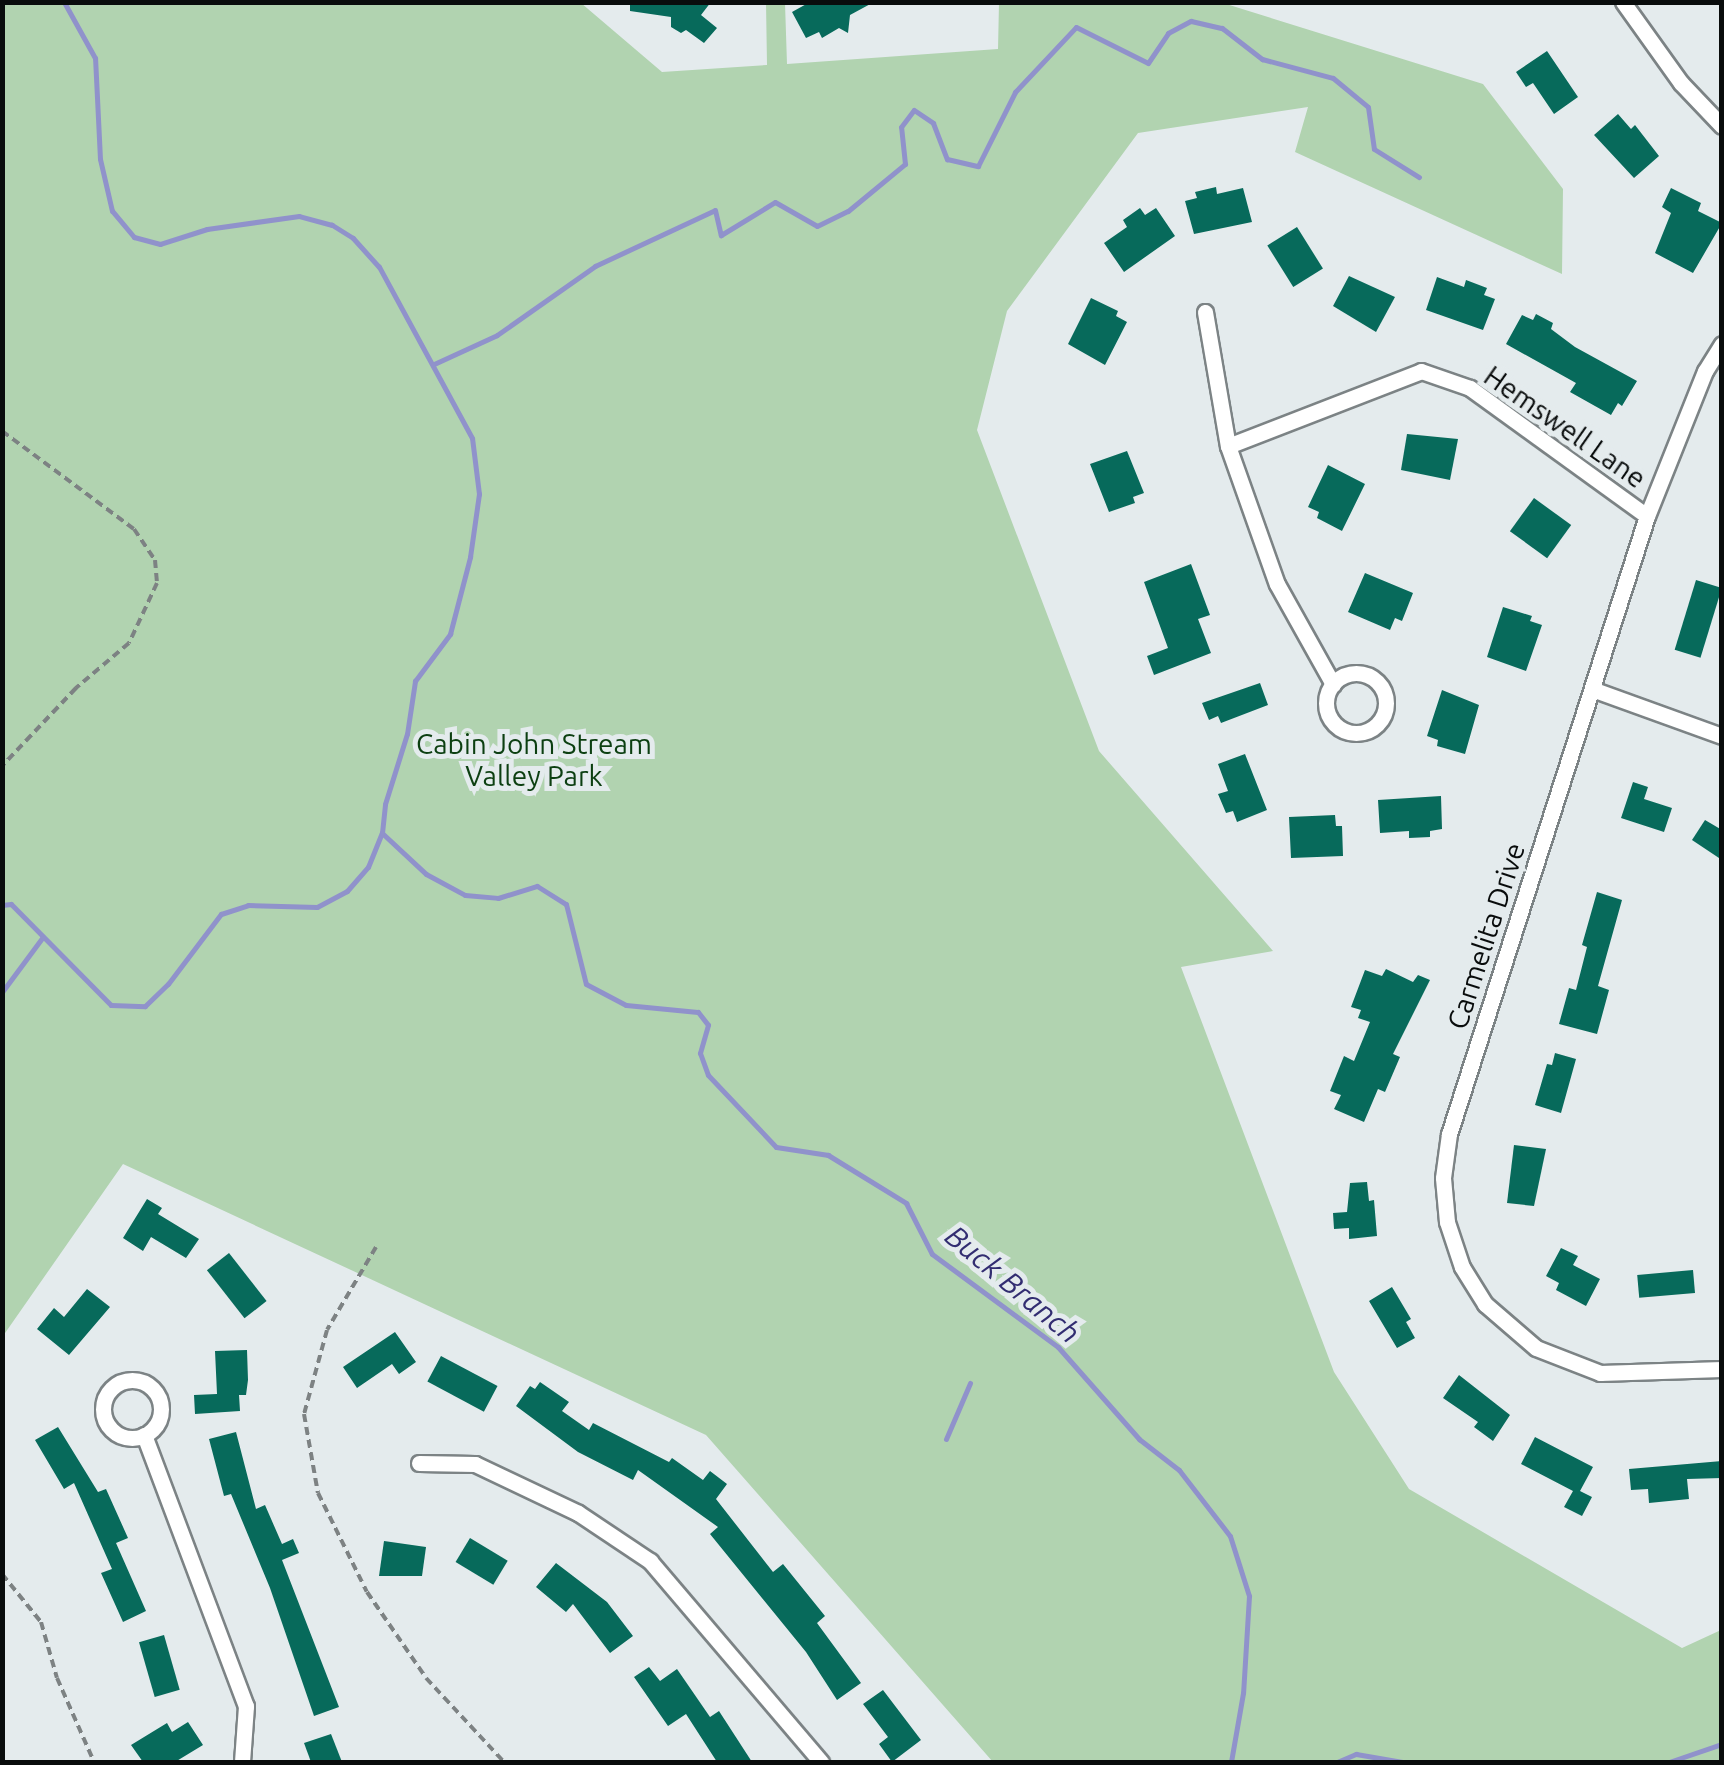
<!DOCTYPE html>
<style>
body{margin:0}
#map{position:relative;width:1724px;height:1765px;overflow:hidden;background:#e4ebed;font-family:Ubuntu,sans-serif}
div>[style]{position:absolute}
.green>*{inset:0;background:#b1d3b0}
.stream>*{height:5px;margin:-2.5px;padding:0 2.5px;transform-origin:2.5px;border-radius:2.5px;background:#9092cb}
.building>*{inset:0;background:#076a5b;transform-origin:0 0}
.path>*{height:4px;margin-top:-2px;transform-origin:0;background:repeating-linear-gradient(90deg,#7d8283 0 8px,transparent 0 13px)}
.roads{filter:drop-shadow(2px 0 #7c8385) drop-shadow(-2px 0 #7c8385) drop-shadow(0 2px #7c8385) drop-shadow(0 -2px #7c8385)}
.minor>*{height:15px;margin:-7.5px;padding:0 7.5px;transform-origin:7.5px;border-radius:7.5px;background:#fff}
.minor>.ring{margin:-7.5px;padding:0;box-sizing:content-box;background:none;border:15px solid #fff;border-radius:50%}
span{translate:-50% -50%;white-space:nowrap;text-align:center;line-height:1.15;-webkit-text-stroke:10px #e4ebed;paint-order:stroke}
.street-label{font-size:28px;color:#090c0c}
.park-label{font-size:28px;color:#0c3f11}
.water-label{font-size:30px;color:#322d71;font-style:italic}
.frame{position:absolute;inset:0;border:5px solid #090c0c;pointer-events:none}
</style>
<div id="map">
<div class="green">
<div style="clip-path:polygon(3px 2px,581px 3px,662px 72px,767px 65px,766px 3px,785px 3px,787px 64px,998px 49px,999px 3px,1223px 3px,1483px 84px,1563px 189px,1562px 274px,1295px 152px,1308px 107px,1138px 133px,1007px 311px,977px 430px,1099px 751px,1273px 951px,1181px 967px,1334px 1372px,1409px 1489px,1682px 1648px,1721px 1630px,1721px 1762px,993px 1762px,706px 1435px,123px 1164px,3px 1336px)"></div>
</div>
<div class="stream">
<div style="left:434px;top:364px;width:69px;rotate:-24.7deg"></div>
<div style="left:497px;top:335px;width:120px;rotate:-35.1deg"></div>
<div style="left:595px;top:266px;width:132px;rotate:-25deg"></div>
<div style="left:715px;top:210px;width:26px;rotate:77deg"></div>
<div style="left:721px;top:235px;width:63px;rotate:-31.4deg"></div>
<div style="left:775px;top:202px;width:48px;rotate:29.7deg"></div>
<div style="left:817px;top:226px;width:34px;rotate:-26deg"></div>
<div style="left:848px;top:211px;width:74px;rotate:-39.5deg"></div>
<div style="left:905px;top:164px;width:37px;rotate:-96deg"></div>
<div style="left:901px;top:127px;width:21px;rotate:-53deg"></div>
<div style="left:914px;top:110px;width:23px;rotate:34deg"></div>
<div style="left:933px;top:123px;width:39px;rotate:69deg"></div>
<div style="left:947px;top:159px;width:32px;rotate:13deg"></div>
<div style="left:978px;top:166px;width:83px;rotate:-63.4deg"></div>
<div style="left:1015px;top:92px;width:89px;rotate:-46.8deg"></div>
<div style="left:1076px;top:27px;width:80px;rotate:26.6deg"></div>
<div style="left:1148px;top:63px;width:36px;rotate:-56deg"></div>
<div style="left:1168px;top:33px;width:26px;rotate:-28deg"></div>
<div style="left:1191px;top:21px;width:32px;rotate:13deg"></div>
<div style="left:1222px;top:28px;width:51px;rotate:37.8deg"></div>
<div style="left:1262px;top:59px;width:73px;rotate:15deg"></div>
<div style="left:1333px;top:78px;width:45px;rotate:39.6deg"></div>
<div style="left:1368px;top:107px;width:42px;rotate:81.9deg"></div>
<div style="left:1374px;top:149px;width:53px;rotate:31.9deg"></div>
<div style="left:382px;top:833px;width:60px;rotate:43deg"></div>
<div style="left:426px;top:874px;width:44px;rotate:28.3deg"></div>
<div style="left:465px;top:895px;width:33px;rotate:5deg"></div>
<div style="left:498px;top:898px;width:41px;rotate:-17.1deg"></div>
<div style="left:537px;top:886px;width:34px;rotate:32deg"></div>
<div style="left:566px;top:904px;width:82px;rotate:76deg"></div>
<div style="left:586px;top:984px;width:45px;rotate:27.7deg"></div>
<div style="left:626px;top:1005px;width:72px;rotate:5.6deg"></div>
<div style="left:698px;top:1012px;width:16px;rotate:52deg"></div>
<div style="left:708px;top:1025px;width:29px;rotate:106deg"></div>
<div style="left:700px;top:1053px;width:23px;rotate:70deg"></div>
<div style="left:708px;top:1075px;width:99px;rotate:46.6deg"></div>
<div style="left:776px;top:1147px;width:53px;rotate:8.7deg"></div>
<div style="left:828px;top:1155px;width:92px;rotate:31.6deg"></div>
<div style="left:906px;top:1203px;width:57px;rotate:63deg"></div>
<div style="left:932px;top:1254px;width:157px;rotate:36.4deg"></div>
<div style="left:1058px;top:1347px;width:123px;rotate:48.6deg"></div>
<div style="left:1139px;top:1439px;width:51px;rotate:37.8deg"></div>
<div style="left:1179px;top:1470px;width:83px;rotate:52.3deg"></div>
<div style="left:1230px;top:1536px;width:63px;rotate:72.4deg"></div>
<div style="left:1249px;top:1596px;width:97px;rotate:93.5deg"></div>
<div style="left:1243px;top:1693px;width:70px;rotate:99.9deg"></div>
<div style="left:2px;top:905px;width:9px;rotate:-6deg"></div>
<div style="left:11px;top:904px;width:142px;rotate:45.3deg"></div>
<div style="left:111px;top:1005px;width:34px;rotate:2deg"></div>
<div style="left:145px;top:1006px;width:32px;rotate:-44deg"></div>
<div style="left:168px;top:984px;width:88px;rotate:-52.9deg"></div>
<div style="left:221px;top:914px;width:28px;rotate:-18deg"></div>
<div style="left:248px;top:905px;width:69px;rotate:1.7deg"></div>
<div style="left:317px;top:907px;width:34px;rotate:-28deg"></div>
<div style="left:347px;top:891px;width:32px;rotate:-49deg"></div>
<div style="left:368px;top:867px;width:37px;rotate:-68deg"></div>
<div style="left:382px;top:833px;width:29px;rotate:-84deg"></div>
<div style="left:385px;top:804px;width:73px;rotate:-72.6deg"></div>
<div style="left:407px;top:734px;width:54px;rotate:-81.4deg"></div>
<div style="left:415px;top:681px;width:59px;rotate:-53.3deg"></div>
<div style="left:450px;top:634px;width:80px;rotate:-75.4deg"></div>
<div style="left:470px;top:557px;width:64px;rotate:-81.9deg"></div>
<div style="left:479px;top:494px;width:56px;rotate:-97.1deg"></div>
<div style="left:472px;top:438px;width:195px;rotate:-118.5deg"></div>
<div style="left:379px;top:267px;width:39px;rotate:-132deg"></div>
<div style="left:353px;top:238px;width:25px;rotate:-148deg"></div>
<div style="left:332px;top:225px;width:34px;rotate:-165deg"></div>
<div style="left:299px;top:216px;width:93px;rotate:172deg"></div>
<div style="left:207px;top:229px;width:49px;rotate:162.3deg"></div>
<div style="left:160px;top:244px;width:27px;rotate:-165deg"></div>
<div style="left:134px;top:237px;width:34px;rotate:-130deg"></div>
<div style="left:112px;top:211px;width:53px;rotate:-103deg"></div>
<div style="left:100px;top:159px;width:101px;rotate:-92.8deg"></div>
<div style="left:95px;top:58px;width:64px;rotate:-119deg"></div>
<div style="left:2px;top:992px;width:67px;rotate:-53.5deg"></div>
<div style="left:946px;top:1439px;width:61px;rotate:-66.8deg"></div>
<div style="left:1337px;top:1762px;width:21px;rotate:-23deg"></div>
<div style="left:1356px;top:1754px;width:47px;rotate:9.9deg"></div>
<div style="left:1669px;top:1762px;width:56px;rotate:-18.8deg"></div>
</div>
<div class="building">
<div style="clip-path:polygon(630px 2px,711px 2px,701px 15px,717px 28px,704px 43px,686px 30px,681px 33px,671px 27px,671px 17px,630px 11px)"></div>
<div style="clip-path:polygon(810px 2px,874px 2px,850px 15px,848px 33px,839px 28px,822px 38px,819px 32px,806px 38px,792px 12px)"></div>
<div style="clip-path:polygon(1547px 51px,1578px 97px,1554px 114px,1533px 83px,1526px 87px,1516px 72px)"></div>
<div style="clip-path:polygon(1618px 114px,1631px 129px,1635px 125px,1659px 156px,1634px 178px,1594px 135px)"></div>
<div style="clip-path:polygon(1216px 187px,1217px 194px,1243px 188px,1252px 222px,1194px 234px,1185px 201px,1197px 198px,1195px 192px)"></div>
<div style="clip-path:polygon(1671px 188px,1701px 203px,1698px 211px,1722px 223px,1693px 273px,1655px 253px,1671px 213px,1662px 207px)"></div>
<div style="clip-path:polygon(1140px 208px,1145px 215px,1156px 208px,1175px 236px,1124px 272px,1104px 243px,1127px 227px,1123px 220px)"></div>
<div style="left:1297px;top:227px;width:49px;height:35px;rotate:58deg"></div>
<div style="clip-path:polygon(1349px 276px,1395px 297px,1376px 332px,1333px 306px)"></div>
<div style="clip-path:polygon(1437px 277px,1464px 287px,1466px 280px,1487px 288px,1484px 295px,1495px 299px,1483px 330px,1426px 310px)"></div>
<div style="clip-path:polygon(1091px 298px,1118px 311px,1116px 316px,1127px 322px,1105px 365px,1068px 344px)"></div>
<div style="clip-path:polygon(1536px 314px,1553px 323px,1551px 329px,1575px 347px,1637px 381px,1622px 406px,1618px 403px,1611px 415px,1570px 392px,1576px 383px,1506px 344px,1522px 315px,1533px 320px)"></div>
<div style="clip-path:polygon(1407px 434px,1458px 439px,1450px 480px,1401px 470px)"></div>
<div style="clip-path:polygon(1127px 451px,1144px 493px,1133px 497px,1135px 503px,1109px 512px,1090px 464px)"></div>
<div style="clip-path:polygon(1328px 465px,1365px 484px,1342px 531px,1317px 518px,1319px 512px,1308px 507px)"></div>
<div style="left:1534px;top:498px;width:46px;height:41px;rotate:36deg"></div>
<div style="clip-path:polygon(1191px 564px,1210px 615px,1198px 619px,1211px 653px,1154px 675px,1147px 656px,1168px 648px,1144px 582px)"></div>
<div style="clip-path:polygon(1365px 573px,1413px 593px,1402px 621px,1395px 618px,1390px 630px,1348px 612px)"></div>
<div style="left:1696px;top:580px;width:27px;height:73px;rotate:17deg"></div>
<div style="clip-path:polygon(1503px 607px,1532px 616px,1530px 621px,1542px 625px,1526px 671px,1487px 657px)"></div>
<div style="clip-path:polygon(1260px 683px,1268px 705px,1221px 723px,1218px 716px,1209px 720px,1202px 703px)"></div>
<div style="clip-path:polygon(1442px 690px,1479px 705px,1465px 754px,1437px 746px,1438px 740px,1427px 736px)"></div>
<div style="clip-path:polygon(1245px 754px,1267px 810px,1237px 822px,1233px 811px,1226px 813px,1218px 794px,1228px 791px,1218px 764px)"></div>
<div style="clip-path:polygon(1633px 782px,1648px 787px,1644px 799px,1672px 808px,1664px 832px,1621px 818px)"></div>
<div style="clip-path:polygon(1441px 796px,1442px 829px,1430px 831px,1430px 837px,1409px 838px,1409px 831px,1380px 833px,1378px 800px)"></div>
<div style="clip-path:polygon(1335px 815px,1336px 826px,1342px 826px,1343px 856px,1291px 858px,1289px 817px)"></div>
<div style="clip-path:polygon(1705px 820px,1722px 830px,1722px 860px,1692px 840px)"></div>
<div style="clip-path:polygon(1597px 892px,1622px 900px,1598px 986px,1609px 990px,1597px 1034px,1559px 1024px,1569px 988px,1576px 990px,1587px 947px,1582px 945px)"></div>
<div style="clip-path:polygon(1386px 969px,1413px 982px,1418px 975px,1430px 980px,1393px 1054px,1400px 1057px,1385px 1092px,1378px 1089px,1364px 1122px,1334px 1109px,1341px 1095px,1330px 1091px,1344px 1056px,1354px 1061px,1370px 1022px,1358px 1018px,1361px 1010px,1351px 1007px,1365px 970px,1382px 976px)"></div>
<div style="clip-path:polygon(1555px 1053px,1576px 1059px,1561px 1113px,1535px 1105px,1547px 1064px,1552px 1065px)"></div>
<div style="clip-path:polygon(1514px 1145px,1546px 1149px,1534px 1206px,1507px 1203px)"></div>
<div style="clip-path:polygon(1367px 1182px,1369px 1201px,1374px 1200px,1377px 1236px,1349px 1239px,1349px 1228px,1334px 1229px,1333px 1213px,1347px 1212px,1350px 1183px)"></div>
<div style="clip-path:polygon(147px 1199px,162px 1208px,158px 1214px,199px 1239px,186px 1258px,151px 1237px,143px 1251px,123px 1238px)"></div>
<div style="clip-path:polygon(1561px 1248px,1578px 1256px,1573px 1265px,1600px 1279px,1586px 1306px,1556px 1290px,1559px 1283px,1546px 1276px)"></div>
<div style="left:229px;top:1253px;width:61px;height:28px;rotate:52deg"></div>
<div style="left:1693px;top:1270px;width:23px;height:56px;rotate:85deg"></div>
<div style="clip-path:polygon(1392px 1287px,1411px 1319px,1406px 1322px,1415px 1338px,1397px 1348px,1369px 1301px)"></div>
<div style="clip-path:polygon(87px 1289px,110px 1307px,69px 1355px,37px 1329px,54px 1308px,64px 1317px)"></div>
<div style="clip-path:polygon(395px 1332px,416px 1362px,399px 1374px,392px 1364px,357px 1388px,343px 1367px)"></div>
<div style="clip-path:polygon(247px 1350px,248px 1380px,246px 1395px,239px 1395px,240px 1411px,195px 1414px,194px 1395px,217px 1394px,215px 1351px)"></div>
<div style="left:441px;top:1356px;width:64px;height:29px;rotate:28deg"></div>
<div style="clip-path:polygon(1459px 1375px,1510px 1415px,1493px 1441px,1474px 1427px,1478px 1422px,1443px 1398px)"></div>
<div style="clip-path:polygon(540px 1382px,569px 1402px,562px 1411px,589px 1430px,593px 1423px,669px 1462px,672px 1458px,703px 1480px,710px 1471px,727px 1484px,716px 1499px,773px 1572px,783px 1564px,825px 1616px,817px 1623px,861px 1683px,837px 1700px,806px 1652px,710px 1534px,718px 1527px,638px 1470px,633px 1480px,578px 1452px,516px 1406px,530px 1386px,535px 1389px)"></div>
<div style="clip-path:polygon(58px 1427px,98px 1492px,106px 1489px,128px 1538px,116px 1543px,146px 1611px,123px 1622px,101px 1573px,112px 1569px,74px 1483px,64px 1489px,35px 1440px)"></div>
<div style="clip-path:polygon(236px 1432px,256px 1509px,265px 1505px,282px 1544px,293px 1539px,299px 1553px,282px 1560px,339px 1707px,314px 1716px,270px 1588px,231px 1494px,224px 1496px,209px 1439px)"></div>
<div style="clip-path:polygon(1535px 1437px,1593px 1467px,1580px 1491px,1592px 1497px,1582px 1516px,1564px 1507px,1573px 1491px,1521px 1464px)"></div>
<div style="clip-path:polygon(1722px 1461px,1722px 1478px,1687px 1479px,1689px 1499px,1649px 1503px,1648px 1489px,1631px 1490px,1629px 1469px)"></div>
<div style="left:470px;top:1538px;width:44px;height:28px;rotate:31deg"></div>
<div style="clip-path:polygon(384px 1541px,426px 1547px,422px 1576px,379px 1576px)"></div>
<div style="clip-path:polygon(556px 1563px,607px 1602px,633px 1636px,610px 1653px,573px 1604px,566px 1612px,536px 1587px)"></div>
<div style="left:164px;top:1635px;width:57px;height:26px;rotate:74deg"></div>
<div style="clip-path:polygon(649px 1667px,660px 1681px,677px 1669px,710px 1717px,719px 1711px,752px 1762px,717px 1762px,686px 1714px,668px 1726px,634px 1677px)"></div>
<div style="clip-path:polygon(883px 1690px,921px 1740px,892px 1762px,879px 1744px,888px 1737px,863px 1704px)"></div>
<div style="clip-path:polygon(188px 1722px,203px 1745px,175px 1762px,143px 1762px,131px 1745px,167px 1723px,172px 1732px)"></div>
<div style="clip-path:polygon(331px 1734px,342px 1762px,311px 1762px,304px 1743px)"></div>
</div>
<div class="path">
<div style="left:2px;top:431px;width:164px;rotate:36.6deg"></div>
<div style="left:134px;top:529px;width:37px;rotate:56deg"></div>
<div style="left:155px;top:560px;width:23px;rotate:85deg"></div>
<div style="left:157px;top:583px;width:66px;rotate:115deg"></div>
<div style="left:129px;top:643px;width:70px;rotate:139.7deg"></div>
<div style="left:76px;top:688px;width:108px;rotate:133.5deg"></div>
<div style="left:376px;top:1247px;width:96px;rotate:120.6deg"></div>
<div style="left:327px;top:1330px;width:87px;rotate:105.3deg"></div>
<div style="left:304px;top:1414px;width:80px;rotate:80deg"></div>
<div style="left:318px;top:1493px;width:110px;rotate:63.7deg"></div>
<div style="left:367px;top:1592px;width:104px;rotate:55.5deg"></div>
<div style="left:426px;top:1678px;width:115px;rotate:47.1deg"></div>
<div style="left:2px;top:1574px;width:62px;rotate:50.9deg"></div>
<div style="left:41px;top:1622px;width:58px;rotate:74.1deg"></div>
<div style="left:57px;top:1678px;width:92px;rotate:66.2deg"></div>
</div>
<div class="roads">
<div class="minor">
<div style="left:1623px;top:2px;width:100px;rotate:54.4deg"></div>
<div style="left:1681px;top:83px;width:59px;rotate:46.4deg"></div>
<div style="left:1205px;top:312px;width:136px;rotate:80.3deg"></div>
<div style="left:1228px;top:446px;width:146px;rotate:70.5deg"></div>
<div style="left:1277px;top:584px;width:115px;rotate:60.8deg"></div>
<div style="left:1722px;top:344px;width:32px;rotate:122deg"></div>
<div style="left:1705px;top:371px;width:156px;rotate:111.8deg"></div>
<div style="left:1647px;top:516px;width:649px;rotate:107.76deg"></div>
<div style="left:1449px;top:1134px;width:44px;rotate:97.8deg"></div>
<div style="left:1443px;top:1178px;width:44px;rotate:84.8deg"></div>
<div style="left:1447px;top:1222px;width:47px;rotate:71.6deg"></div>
<div style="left:1462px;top:1267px;width:44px;rotate:58.1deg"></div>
<div style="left:1485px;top:1304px;width:67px;rotate:40.8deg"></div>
<div style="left:1536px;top:1348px;width:69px;rotate:21.3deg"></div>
<div style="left:1600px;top:1373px;width:122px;rotate:-1.9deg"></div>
<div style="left:1228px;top:446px;width:207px;rotate:-21.2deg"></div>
<div style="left:1421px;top:371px;width:52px;rotate:19.1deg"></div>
<div style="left:1470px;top:388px;width:218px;rotate:35.9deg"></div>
<div class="ring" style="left:1326px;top:673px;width:45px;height:45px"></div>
<div style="left:1592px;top:689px;width:138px;rotate:19.9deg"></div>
<div class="ring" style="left:103px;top:1380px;width:43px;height:43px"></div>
<div style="left:144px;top:1435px;width:290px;rotate:69.4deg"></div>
<div style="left:246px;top:1706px;width:56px;rotate:94.1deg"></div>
<div style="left:419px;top:1463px;width:56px;rotate:1deg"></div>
<div style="left:475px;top:1464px;width:114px;rotate:25.4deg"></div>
<div style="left:578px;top:1513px;width:87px;rotate:33.7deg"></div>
<div style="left:650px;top:1561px;width:264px;rotate:49.6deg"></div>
</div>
</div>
<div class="street-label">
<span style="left:1565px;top:427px;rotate:35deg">Hemswell Lane</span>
<span style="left:1486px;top:936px;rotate:-72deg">Carmelita Drive</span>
</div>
<div class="park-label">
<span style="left:534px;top:760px">Cabin John Stream<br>Valley Park</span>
</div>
<div class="water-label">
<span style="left:1013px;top:1284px;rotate:40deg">Buck Branch</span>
</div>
<div class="frame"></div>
</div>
